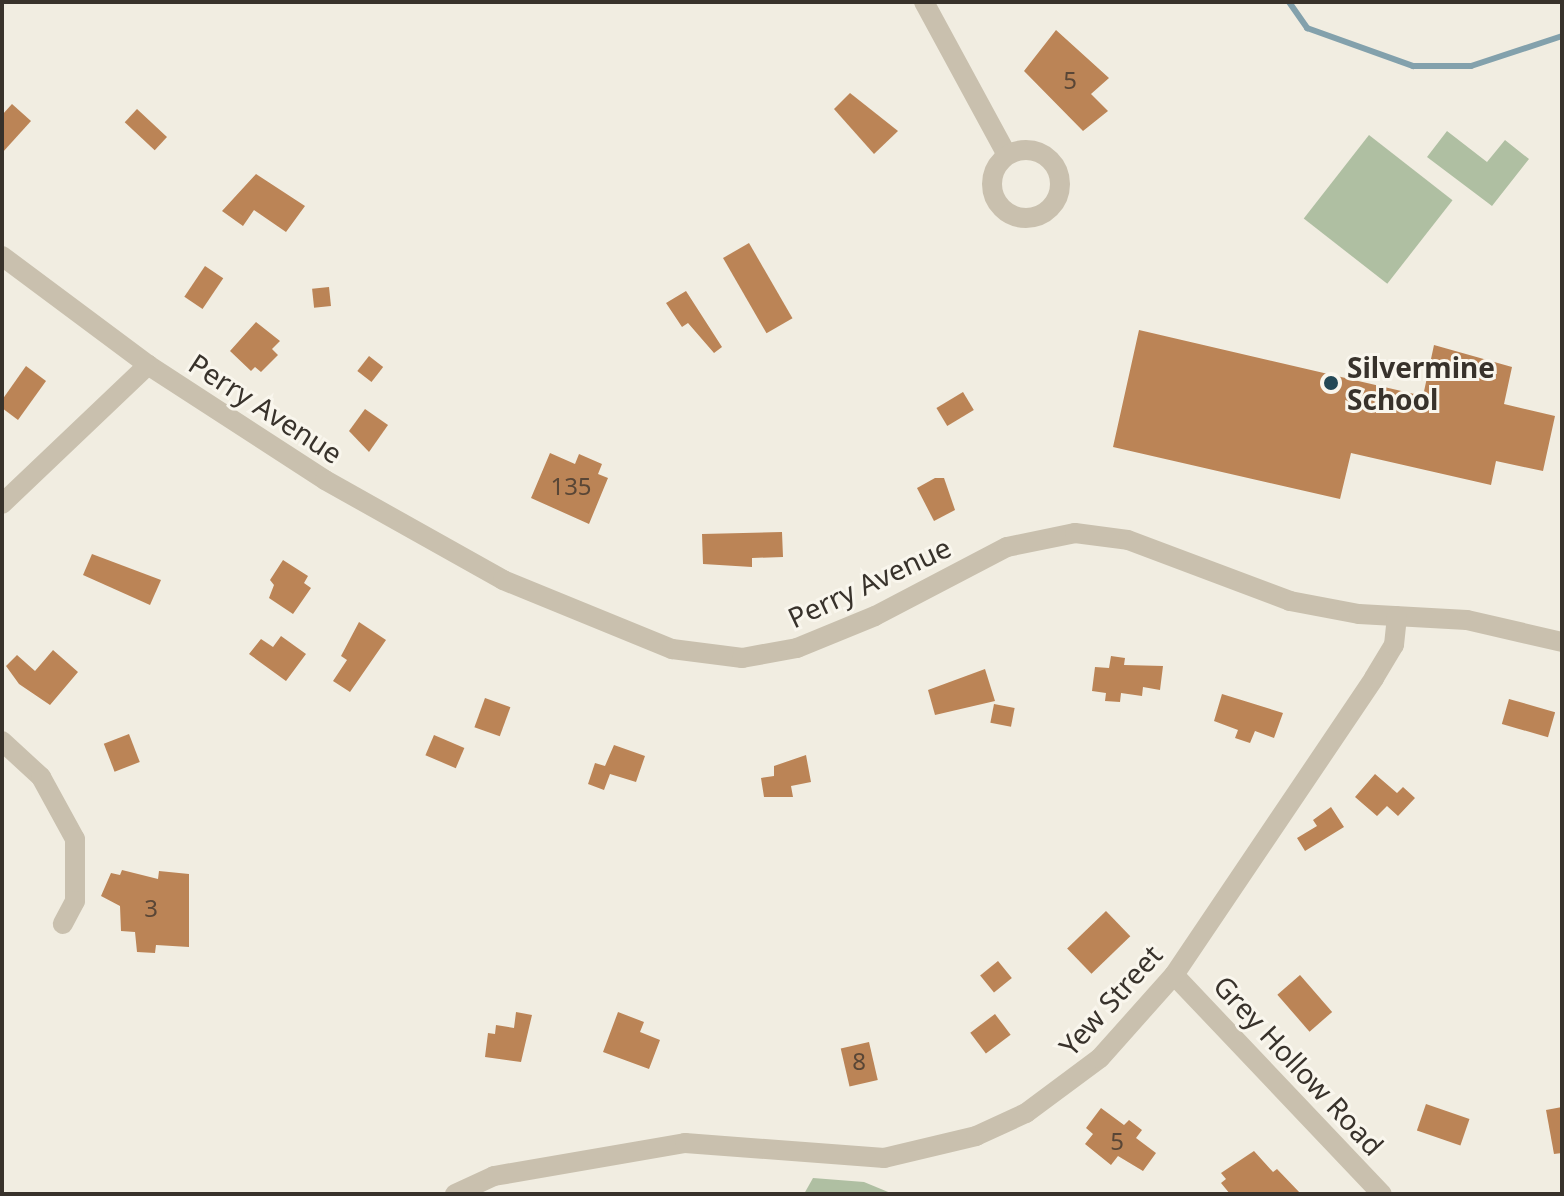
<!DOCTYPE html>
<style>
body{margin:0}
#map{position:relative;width:1564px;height:1196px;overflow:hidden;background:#f1ede1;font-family:"Noto Sans",sans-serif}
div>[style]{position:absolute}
.green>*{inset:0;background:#afbfa2;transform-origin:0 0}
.stream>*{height:6px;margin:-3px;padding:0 3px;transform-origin:3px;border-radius:3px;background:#83a1ac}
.building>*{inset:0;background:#bb8456;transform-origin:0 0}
.street>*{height:20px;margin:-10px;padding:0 10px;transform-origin:10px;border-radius:10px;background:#c9c0ae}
.street>.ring{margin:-10px;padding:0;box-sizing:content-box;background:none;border:20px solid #c9c0ae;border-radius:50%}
.dots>*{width:22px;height:22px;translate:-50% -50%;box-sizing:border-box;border:4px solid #f9f6ed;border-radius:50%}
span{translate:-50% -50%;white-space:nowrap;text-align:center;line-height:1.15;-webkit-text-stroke:6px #f9f6ed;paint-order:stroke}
.number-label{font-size:24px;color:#594636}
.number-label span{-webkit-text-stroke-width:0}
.poi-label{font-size:28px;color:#38322b;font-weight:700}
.left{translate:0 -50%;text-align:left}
.street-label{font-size:28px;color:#38322b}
.frame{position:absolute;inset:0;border:4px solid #38322b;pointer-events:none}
</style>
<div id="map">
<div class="green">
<div style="clip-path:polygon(1447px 131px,1487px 162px,1505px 140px,1529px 159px,1492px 206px,1427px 157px)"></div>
<div style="left:1369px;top:135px;width:106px;height:106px;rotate:38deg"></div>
<div style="clip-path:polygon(813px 1178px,864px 1182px,893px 1194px,804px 1194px)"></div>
</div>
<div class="stream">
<div style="left:1289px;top:2px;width:32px;rotate:55deg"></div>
<div style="left:1307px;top:28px;width:113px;rotate:19.7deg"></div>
<div style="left:1413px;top:66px;width:58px"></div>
<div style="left:1471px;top:66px;width:96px;rotate:-18.2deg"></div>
</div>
<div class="building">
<div style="clip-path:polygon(1056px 30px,1109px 78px,1091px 94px,1108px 111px,1083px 131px,1024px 71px)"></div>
<div style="clip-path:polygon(850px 93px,898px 131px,874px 154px,834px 109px)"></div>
<div style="clip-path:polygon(12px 104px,31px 121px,2px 153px,2px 115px)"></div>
<div style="left:137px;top:109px;width:41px;height:18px;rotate:43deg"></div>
<div style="clip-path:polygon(256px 174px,305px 206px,286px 232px,254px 210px,243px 226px,222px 211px)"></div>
<div style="left:749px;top:243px;width:87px;height:30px;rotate:60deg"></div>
<div style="left:205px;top:266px;width:22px;height:37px;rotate:34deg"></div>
<div style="left:329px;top:287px;width:19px;height:17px;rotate:84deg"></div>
<div style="clip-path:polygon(686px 291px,722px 347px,714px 353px,688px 323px,682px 327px,666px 303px)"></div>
<div style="clip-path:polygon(256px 322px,280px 341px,272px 349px,278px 355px,261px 372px,255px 367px,251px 371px,230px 351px)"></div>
<div style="clip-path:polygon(1139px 330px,1423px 396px,1434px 345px,1512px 367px,1504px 404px,1555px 416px,1543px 471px,1496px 461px,1491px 485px,1351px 453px,1340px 499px,1113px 447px)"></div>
<div style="left:369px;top:356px;width:18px;height:19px;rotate:38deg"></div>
<div style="clip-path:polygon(26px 366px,46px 381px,18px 420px,2px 408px,2px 400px)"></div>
<div style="left:963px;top:392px;width:21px;height:31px;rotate:59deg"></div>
<div style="clip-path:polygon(365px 409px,388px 425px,369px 452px,349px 431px)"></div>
<div style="clip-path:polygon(550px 453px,575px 464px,579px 454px,602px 464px,598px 474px,608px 478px,589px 524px,531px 498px)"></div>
<div style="clip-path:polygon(935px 478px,944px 478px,955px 510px,934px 521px,917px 488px)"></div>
<div style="clip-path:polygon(782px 532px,783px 557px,752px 558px,752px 567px,703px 564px,702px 534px)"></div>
<div style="clip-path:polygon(92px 554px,161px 580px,150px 605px,83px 575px)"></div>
<div style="clip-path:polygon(283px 560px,308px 576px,304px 583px,311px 588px,293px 614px,269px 598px,274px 585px,270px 580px)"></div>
<div style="clip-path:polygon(359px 622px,386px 640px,350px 692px,333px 681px,347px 660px,341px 656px)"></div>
<div style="clip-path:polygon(281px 636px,306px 654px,286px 681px,249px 654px,261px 639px,273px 647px)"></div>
<div style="clip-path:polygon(53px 650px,78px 672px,50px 705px,19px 684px,6px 666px,17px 655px,35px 671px)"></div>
<div style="clip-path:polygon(1111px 656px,1125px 658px,1124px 665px,1163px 666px,1160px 690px,1143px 687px,1142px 696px,1121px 693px,1120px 702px,1105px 701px,1106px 693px,1092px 691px,1095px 667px,1109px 668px)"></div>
<div style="clip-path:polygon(985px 669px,995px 701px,935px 715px,928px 690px)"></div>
<div style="clip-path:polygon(1222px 694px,1283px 713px,1274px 738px,1255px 731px,1250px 743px,1235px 738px,1238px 730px,1214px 721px)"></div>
<div style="left:485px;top:698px;width:27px;height:31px;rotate:20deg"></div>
<div style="left:1509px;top:699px;width:48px;height:26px;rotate:16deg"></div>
<div style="left:994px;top:704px;width:21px;height:19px;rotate:11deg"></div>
<div style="left:129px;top:734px;width:30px;height:27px;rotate:69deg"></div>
<div style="left:434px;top:735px;width:33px;height:22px;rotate:23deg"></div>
<div style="clip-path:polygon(614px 745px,645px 756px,636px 782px,610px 774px,604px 790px,588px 784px,595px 763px,605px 766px)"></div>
<div style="clip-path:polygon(806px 755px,811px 782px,791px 786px,793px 797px,764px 797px,761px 778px,774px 776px,774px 766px)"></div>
<div style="clip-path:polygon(1375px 774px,1397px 793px,1403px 787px,1415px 798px,1398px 816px,1387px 806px,1377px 816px,1355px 797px)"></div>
<div style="clip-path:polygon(1331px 807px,1344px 827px,1305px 851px,1297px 838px,1317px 826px,1313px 820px)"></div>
<div style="clip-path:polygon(122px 870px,158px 879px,159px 871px,189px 874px,189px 947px,156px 945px,155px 953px,137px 952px,135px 932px,121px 931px,120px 906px,101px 896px,111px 873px,120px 875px)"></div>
<div style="left:1106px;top:911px;width:35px;height:54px;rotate:46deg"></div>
<div style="left:998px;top:961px;width:22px;height:23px;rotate:51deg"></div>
<div style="left:1300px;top:975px;width:49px;height:30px;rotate:49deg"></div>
<div style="clip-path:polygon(516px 1012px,532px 1015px,521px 1062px,485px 1057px,488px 1033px,495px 1034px,496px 1025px,514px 1028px)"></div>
<div style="clip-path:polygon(618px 1012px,644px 1022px,640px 1032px,660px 1040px,649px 1069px,603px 1052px)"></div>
<div style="left:995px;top:1014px;width:26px;height:31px;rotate:53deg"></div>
<div style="left:869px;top:1042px;width:39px;height:29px;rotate:77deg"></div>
<div style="left:1426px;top:1104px;width:46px;height:28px;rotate:19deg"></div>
<div style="clip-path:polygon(1562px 1107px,1562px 1153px,1554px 1154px,1546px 1110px)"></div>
<div style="clip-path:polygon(1101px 1108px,1124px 1125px,1129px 1120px,1142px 1130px,1136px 1138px,1156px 1153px,1143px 1171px,1118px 1156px,1111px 1165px,1085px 1144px,1093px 1134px,1086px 1128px)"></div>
<div style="clip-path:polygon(1254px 1151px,1273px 1172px,1277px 1169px,1301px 1194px,1230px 1194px,1221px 1183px,1226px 1179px,1221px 1173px)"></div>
</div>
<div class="street">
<div style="left:924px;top:2px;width:174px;rotate:61.5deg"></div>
<div class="ring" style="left:992px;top:150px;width:48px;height:48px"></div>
<div style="left:2px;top:256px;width:182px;rotate:36.7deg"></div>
<div style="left:148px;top:365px;width:211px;rotate:33deg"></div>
<div style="left:325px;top:480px;width:204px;rotate:29.3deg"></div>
<div style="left:503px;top:580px;width:183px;rotate:22.2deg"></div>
<div style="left:672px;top:649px;width:71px;rotate:7.3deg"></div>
<div style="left:742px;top:658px;width:56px;rotate:-10.3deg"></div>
<div style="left:797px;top:648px;width:84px;rotate:-22.3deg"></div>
<div style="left:875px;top:616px;width:149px;rotate:-27.6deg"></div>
<div style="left:1007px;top:547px;width:69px;rotate:-11.6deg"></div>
<div style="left:1075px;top:533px;width:53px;rotate:7.5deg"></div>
<div style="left:1128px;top:540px;width:173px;rotate:20.6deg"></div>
<div style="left:1290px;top:601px;width:70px;rotate:10.7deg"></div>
<div style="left:1359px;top:614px;width:108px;rotate:3.2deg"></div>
<div style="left:1467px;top:620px;width:98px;rotate:13deg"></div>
<div style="left:2px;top:504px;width:202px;rotate:-43.6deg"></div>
<div style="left:2px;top:741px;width:53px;rotate:42.7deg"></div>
<div style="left:41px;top:777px;width:71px;rotate:61.3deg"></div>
<div style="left:75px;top:839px;width:62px;rotate:90deg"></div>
<div style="left:75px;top:901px;width:26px;rotate:118deg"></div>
<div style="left:1174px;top:975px;width:302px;rotate:46.5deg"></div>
<div style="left:455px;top:1194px;width:43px;rotate:-24.8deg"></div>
<div style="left:494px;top:1176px;width:194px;rotate:-9.8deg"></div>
<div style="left:685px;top:1143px;width:200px;rotate:4.3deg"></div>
<div style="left:884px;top:1158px;width:95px;rotate:-13.4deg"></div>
<div style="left:976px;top:1136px;width:55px;rotate:-24.7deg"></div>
<div style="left:1026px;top:1113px;width:92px;rotate:-36.6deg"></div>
<div style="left:1100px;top:1058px;width:111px;rotate:-48.3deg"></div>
<div style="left:1174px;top:975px;width:358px;rotate:-56deg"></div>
<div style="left:1374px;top:678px;width:39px;rotate:-59deg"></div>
<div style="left:1394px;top:645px;width:29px;rotate:-84deg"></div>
</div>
<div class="dots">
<div style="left:1331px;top:383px;background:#244856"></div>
</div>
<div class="number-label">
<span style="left:1070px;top:80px">5</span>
<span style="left:571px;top:486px">135</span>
<span style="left:151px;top:908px">3</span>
<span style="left:859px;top:1061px">8</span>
<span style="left:1117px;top:1141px">5</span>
</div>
<div class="poi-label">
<span class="left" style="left:1347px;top:383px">Silvermine<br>School</span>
</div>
<div class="street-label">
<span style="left:266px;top:408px;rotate:33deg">Perry Avenue</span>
<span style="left:869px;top:582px;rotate:-25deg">Perry Avenue</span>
<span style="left:1110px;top:1000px;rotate:-48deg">Yew Street</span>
<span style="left:1299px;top:1065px;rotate:47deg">Grey Hollow Road</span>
</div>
<div class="frame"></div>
</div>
